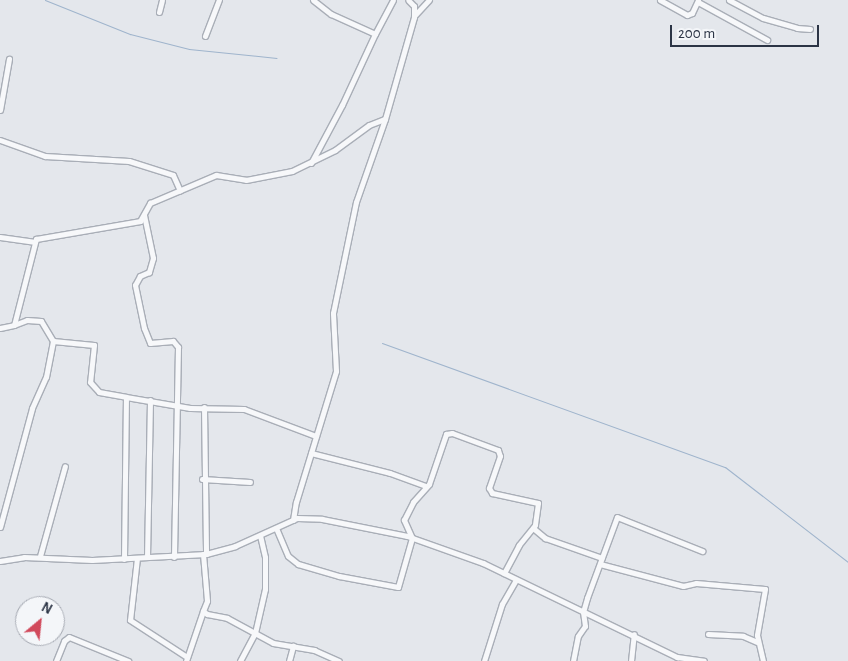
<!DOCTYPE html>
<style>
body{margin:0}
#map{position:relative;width:848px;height:661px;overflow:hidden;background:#e4e7ec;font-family:"Alegreya Sans",sans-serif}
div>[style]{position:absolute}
.stream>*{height:1px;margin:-0.5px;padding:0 0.5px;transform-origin:0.5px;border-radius:0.5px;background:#9fb4cc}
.roads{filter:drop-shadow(1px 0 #a9aeb7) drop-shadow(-1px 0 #a9aeb7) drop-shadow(0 1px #a9aeb7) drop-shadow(0 -1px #a9aeb7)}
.minor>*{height:5px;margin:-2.5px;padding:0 2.5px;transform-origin:2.5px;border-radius:2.5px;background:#f7f8fa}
span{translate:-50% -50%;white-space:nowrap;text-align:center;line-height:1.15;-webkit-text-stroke:5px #f4f6f9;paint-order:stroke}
.north{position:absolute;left:15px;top:596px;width:50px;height:50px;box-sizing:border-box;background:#f4f6f9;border:1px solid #a4a8b1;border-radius:50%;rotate:28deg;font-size:14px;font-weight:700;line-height:20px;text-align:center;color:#2b3445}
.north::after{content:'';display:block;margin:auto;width:18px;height:22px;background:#d1495b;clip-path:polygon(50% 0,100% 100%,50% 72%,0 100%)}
.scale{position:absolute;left:670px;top:25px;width:149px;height:22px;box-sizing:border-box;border:2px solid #2b3445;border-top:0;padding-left:6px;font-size:15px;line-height:18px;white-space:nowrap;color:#2b3445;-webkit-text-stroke:4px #f4f6f9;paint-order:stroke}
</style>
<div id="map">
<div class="stream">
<div style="left:45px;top:0;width:92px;rotate:21.8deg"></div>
<div style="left:130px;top:34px;width:61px;rotate:14.3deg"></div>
<div style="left:189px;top:49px;width:88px;rotate:5.8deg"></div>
<div style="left:382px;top:343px;width:365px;rotate:19.9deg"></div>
<div style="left:725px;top:467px;width:155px;rotate:37.7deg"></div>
</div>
<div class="roads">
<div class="minor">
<div style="left:313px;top:0;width:23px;rotate:38deg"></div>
<div style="left:331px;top:14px;width:48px;rotate:24.4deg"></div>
<div style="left:375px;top:34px;width:38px;rotate:-62deg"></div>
<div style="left:660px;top:0;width:31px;rotate:29deg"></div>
<div style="left:687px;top:15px;width:5px;rotate:-22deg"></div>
<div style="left:692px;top:13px;width:14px;rotate:-65deg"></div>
<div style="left:729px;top:0;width:38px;rotate:28deg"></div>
<div style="left:763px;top:18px;width:35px;rotate:16deg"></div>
<div style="left:797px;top:28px;width:13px;rotate:4deg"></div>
<div style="left:698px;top:2px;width:79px;rotate:28.8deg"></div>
<div style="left:159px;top:12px;width:12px;rotate:-76deg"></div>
<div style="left:414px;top:16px;width:22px;rotate:-47deg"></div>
<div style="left:205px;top:36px;width:39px;rotate:-69deg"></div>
<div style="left:0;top:110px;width:52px;rotate:-80deg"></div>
<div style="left:0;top:140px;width:48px;rotate:19.6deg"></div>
<div style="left:45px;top:156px;width:84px;rotate:3.4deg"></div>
<div style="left:129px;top:161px;width:46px;rotate:17.7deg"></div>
<div style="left:173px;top:175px;width:17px;rotate:66deg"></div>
<div style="left:311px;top:163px;width:66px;rotate:-61.9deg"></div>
<div style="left:342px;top:105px;width:78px;rotate:-65.1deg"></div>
<div style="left:144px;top:215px;width:44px;rotate:78.2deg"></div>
<div style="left:153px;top:258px;width:15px;rotate:106deg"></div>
<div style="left:149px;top:272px;width:10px;rotate:156deg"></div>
<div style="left:140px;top:276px;width:10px;rotate:119deg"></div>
<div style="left:135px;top:285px;width:44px;rotate:78.2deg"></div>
<div style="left:144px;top:328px;width:16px;rotate:68deg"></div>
<div style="left:150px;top:343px;width:23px;rotate:-5deg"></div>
<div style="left:173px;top:341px;width:8px;rotate:50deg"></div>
<div style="left:178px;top:347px;width:210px;rotate:91.1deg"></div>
<div style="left:0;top:237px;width:34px;rotate:8deg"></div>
<div style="left:0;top:328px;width:14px;rotate:-12deg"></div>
<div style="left:14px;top:325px;width:89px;rotate:-75.7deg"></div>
<div style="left:36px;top:239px;width:106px;rotate:-9.8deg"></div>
<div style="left:140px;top:221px;width:21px;rotate:-61deg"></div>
<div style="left:150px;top:203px;width:72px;rotate:-23deg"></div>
<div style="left:216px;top:175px;width:30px;rotate:9deg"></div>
<div style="left:246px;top:180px;width:47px;rotate:-11.1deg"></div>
<div style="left:292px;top:171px;width:48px;rotate:-26deg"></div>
<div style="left:335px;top:150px;width:42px;rotate:-36.3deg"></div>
<div style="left:369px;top:125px;width:17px;rotate:-21deg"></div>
<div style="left:53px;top:341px;width:41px;rotate:5.6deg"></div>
<div style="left:94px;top:345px;width:37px;rotate:96deg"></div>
<div style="left:90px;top:382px;width:13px;rotate:48deg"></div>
<div style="left:99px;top:392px;width:27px;rotate:10deg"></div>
<div style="left:204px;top:407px;width:147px;rotate:89.2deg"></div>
<div style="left:311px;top:453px;width:81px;rotate:14.2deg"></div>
<div style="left:390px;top:473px;width:38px;rotate:20deg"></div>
<div style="left:202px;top:479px;width:48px;rotate:3.6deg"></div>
<div style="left:293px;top:520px;width:18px;rotate:-81deg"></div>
<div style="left:296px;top:502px;width:137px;rotate:-73deg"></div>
<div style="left:336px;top:371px;width:58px;rotate:-93deg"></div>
<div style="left:333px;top:313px;width:113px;rotate:-78.3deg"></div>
<div style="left:356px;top:202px;width:88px;rotate:-70.7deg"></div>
<div style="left:385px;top:119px;width:106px;rotate:-74.1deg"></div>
<div style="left:414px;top:17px;width:11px;rotate:-90deg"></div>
<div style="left:414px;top:6px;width:8px;rotate:-135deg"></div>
<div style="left:0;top:527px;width:123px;rotate:-74.9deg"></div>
<div style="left:32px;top:408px;width:34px;rotate:-66deg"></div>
<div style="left:46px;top:377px;width:37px;rotate:-79deg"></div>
<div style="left:53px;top:341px;width:23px;rotate:-121deg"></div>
<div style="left:41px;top:321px;width:14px;rotate:-176deg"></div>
<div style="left:27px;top:320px;width:14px;rotate:159deg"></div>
<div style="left:276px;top:528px;width:30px;rotate:67deg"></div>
<div style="left:288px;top:556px;width:13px;rotate:39deg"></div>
<div style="left:298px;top:564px;width:43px;rotate:16.3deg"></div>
<div style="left:339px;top:576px;width:60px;rotate:10.6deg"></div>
<div style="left:398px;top:587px;width:51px;rotate:-74.1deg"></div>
<div style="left:412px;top:538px;width:20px;rotate:-114deg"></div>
<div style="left:404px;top:520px;width:20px;rotate:-63deg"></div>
<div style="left:413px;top:502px;width:24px;rotate:-48deg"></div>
<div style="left:429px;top:484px;width:53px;rotate:-71.2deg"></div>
<div style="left:446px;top:434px;width:6px;rotate:-9deg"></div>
<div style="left:452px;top:433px;width:49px;rotate:20.3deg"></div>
<div style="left:498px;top:450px;width:6px;rotate:72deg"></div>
<div style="left:500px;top:456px;width:34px;rotate:109deg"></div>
<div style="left:489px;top:488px;width:6px;rotate:59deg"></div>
<div style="left:492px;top:493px;width:47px;rotate:12.3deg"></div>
<div style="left:538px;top:503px;width:22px;rotate:98deg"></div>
<div style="left:535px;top:525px;width:26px;rotate:129deg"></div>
<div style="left:519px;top:545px;width:32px;rotate:118deg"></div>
<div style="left:533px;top:528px;width:16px;rotate:40deg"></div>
<div style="left:545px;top:538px;width:60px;rotate:19.3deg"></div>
<div style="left:203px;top:554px;width:47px;rotate:85.1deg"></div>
<div style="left:207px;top:601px;width:11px;rotate:112deg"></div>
<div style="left:203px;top:611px;width:5px;rotate:37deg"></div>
<div style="left:207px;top:614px;width:20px;rotate:11deg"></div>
<div style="left:227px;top:618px;width:52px;rotate:28.5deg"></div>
<div style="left:273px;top:643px;width:42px;rotate:9.7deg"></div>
<div style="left:314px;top:650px;width:27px;rotate:24deg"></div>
<div style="left:40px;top:556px;width:93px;rotate:-74.5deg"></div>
<div style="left:147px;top:557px;width:157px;rotate:-88.9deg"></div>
<div style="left:137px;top:558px;width:62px;rotate:96.4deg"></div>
<div style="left:130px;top:620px;width:68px;rotate:33deg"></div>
<div style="left:124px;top:559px;width:162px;rotate:-89.3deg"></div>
<div style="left:126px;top:397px;width:65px;rotate:9.8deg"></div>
<div style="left:190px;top:408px;width:54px;rotate:1.1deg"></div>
<div style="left:244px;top:409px;width:77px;rotate:20.6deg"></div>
<div style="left:0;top:561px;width:24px;rotate:-9deg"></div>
<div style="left:24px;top:557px;width:68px;rotate:2.5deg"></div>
<div style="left:92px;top:560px;width:114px;rotate:-3deg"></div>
<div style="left:206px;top:554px;width:30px;rotate:-15deg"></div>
<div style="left:235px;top:546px;width:68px;rotate:-24.3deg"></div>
<div style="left:297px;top:518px;width:25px;rotate:2deg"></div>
<div style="left:322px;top:519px;width:87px;rotate:11.3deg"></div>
<div style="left:407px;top:536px;width:81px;rotate:19.6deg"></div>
<div style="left:483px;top:563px;width:216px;rotate:25.9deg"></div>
<div style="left:677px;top:657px;width:27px;rotate:8deg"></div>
<div style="left:600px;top:564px;width:86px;rotate:14.8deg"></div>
<div style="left:683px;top:586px;width:13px;rotate:-13deg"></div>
<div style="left:696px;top:583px;width:69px;rotate:5deg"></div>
<div style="left:765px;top:589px;width:47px;rotate:99.9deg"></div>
<div style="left:757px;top:635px;width:27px;rotate:77deg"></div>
<div style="left:708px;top:634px;width:35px;rotate:3deg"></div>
<div style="left:743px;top:636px;width:15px;rotate:23deg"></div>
<div style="left:56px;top:661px;width:22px;rotate:-68deg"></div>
<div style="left:64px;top:641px;width:6px;rotate:-39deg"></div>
<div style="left:69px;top:637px;width:64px;rotate:22.1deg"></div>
<div style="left:186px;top:661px;width:53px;rotate:-71.2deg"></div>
<div style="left:240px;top:661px;width:32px;rotate:-62deg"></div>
<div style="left:255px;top:633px;width:45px;rotate:-77.2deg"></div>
<div style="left:265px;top:589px;width:32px;rotate:-90deg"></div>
<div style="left:265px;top:557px;width:22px;rotate:-103deg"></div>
<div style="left:289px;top:661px;width:16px;rotate:-75deg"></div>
<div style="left:484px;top:661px;width:60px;rotate:-72.5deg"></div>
<div style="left:502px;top:604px;width:28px;rotate:-60deg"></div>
<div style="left:573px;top:661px;width:25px;rotate:-79deg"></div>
<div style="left:578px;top:636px;width:12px;rotate:-55deg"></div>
<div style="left:585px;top:626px;width:14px;rotate:-98deg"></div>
<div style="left:583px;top:612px;width:15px;rotate:-74deg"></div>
<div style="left:587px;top:598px;width:86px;rotate:-69.7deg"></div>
<div style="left:617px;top:517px;width:92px;rotate:21.8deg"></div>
<div style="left:631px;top:661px;width:27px;rotate:-84deg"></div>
</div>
</div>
<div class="north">N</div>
<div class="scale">200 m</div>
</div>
